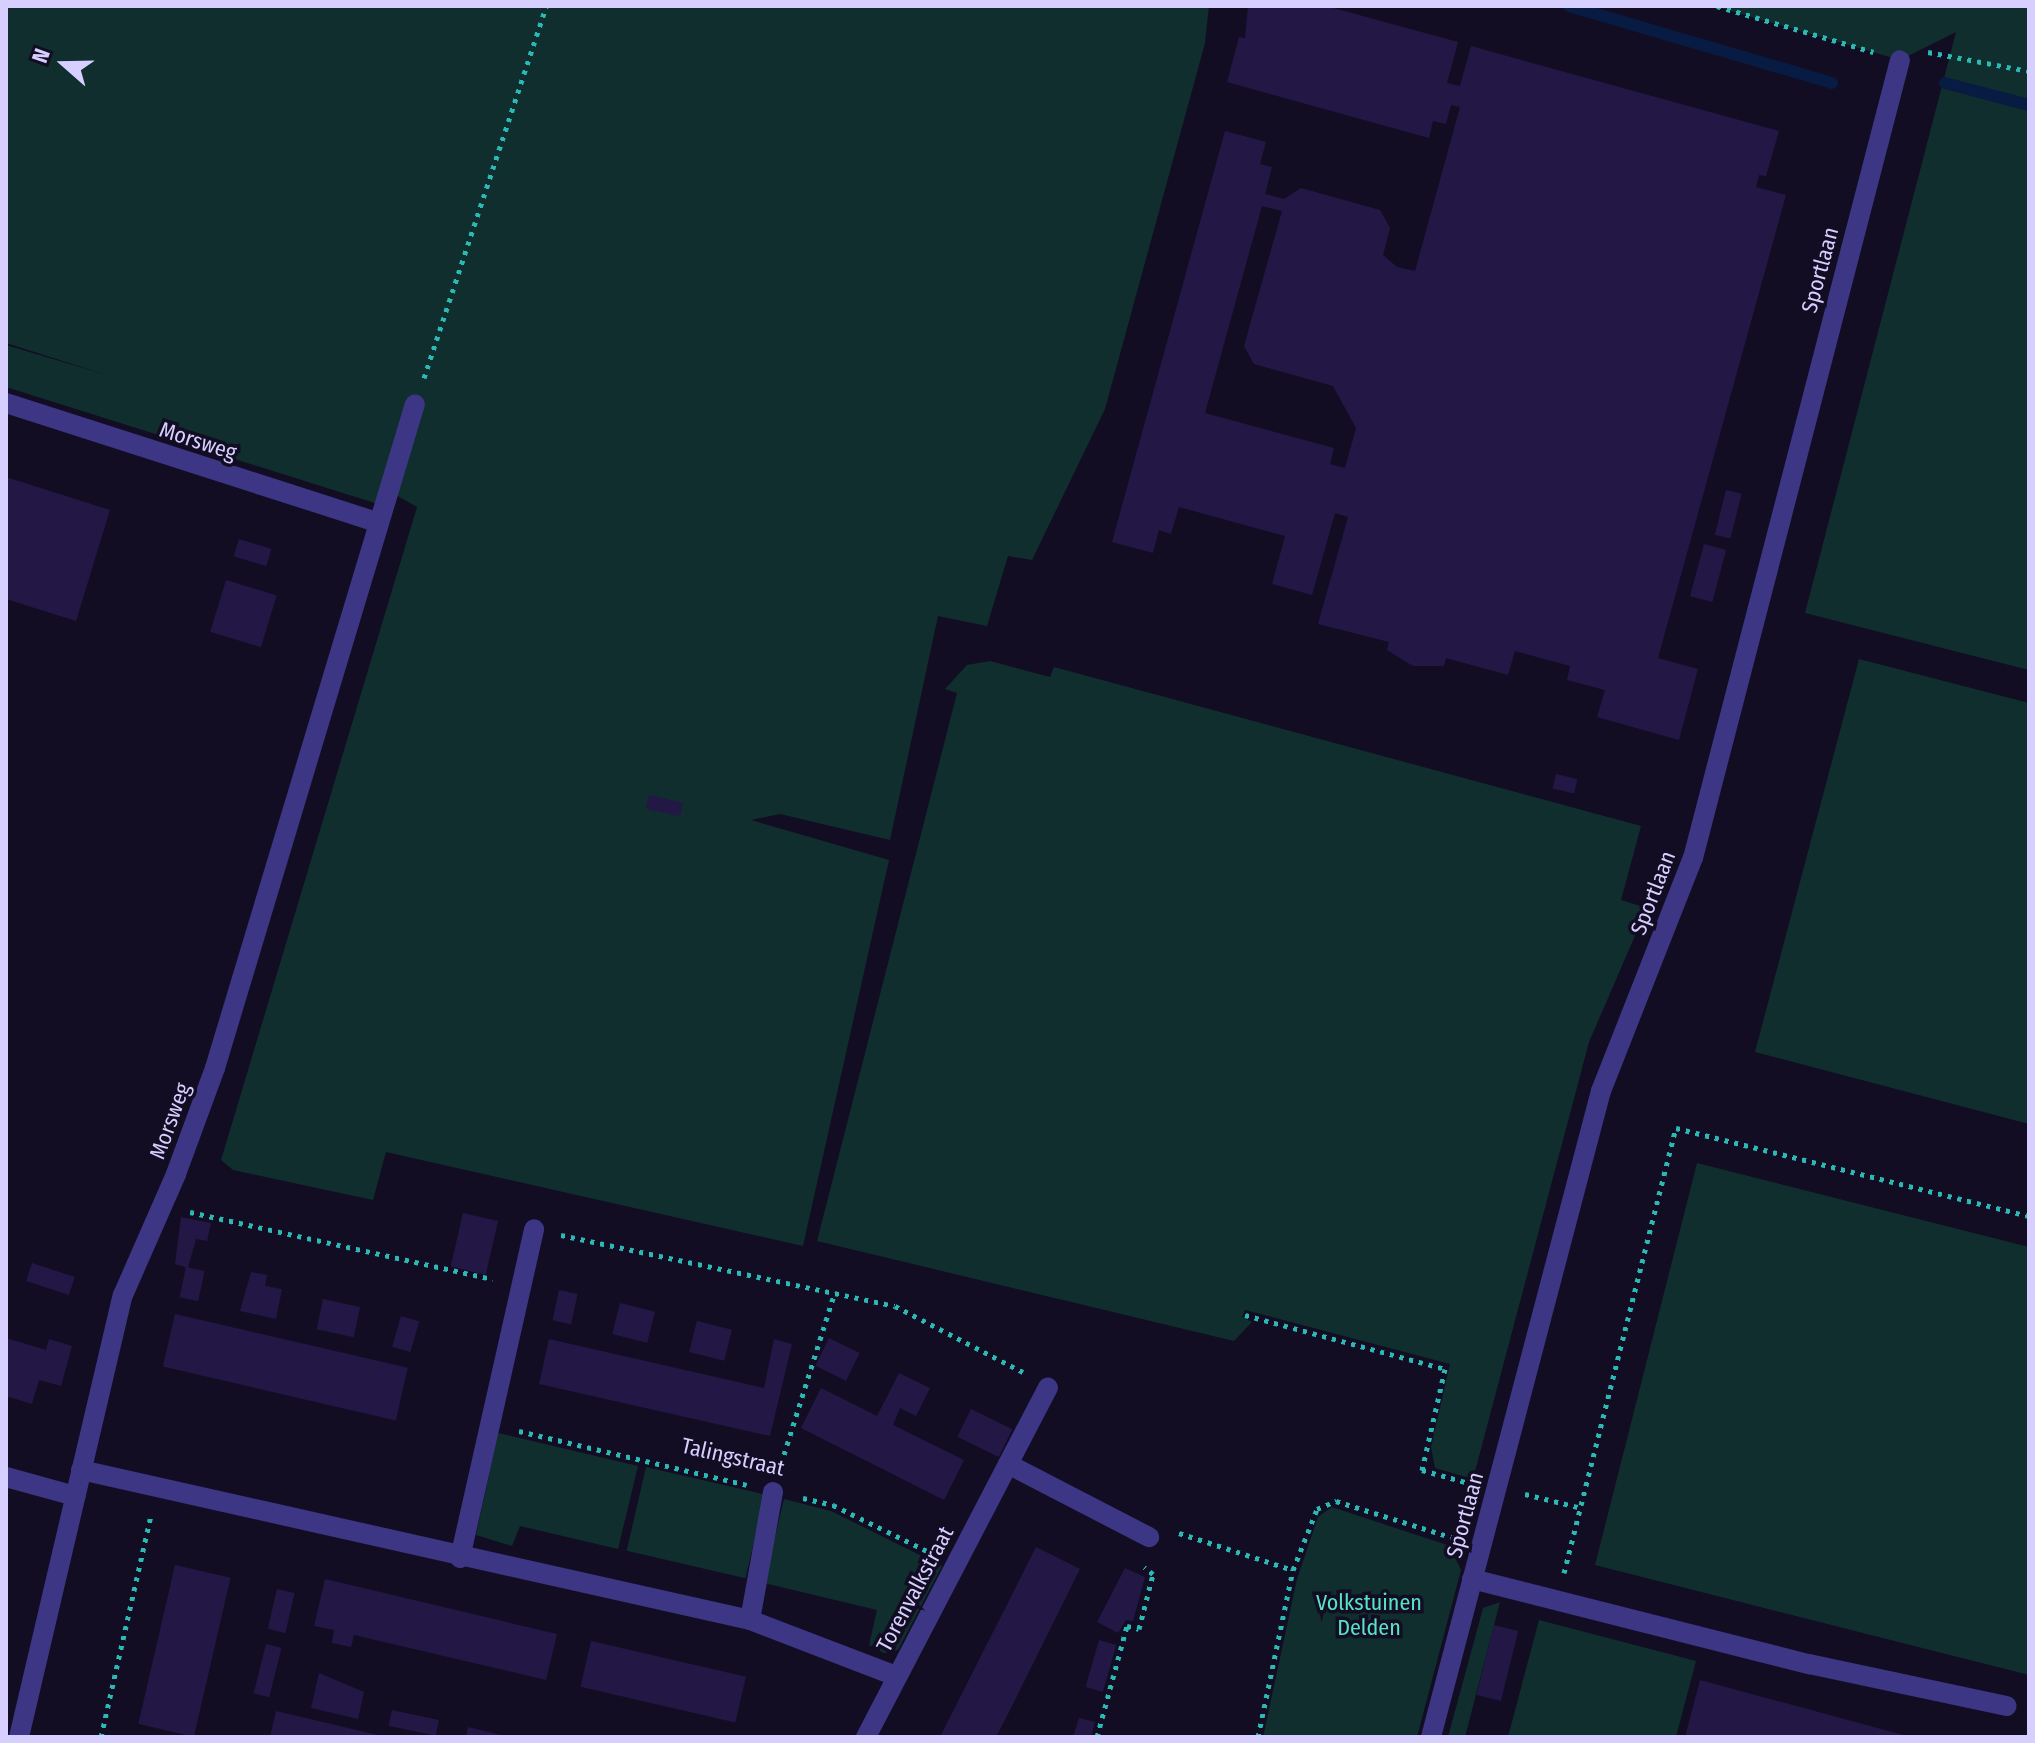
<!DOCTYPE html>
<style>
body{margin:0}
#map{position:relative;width:2035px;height:1743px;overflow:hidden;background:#120d23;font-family:"Fira Sans Condensed",sans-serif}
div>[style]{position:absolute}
.green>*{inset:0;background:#102e2e;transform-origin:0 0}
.stream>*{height:12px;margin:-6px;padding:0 6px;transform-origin:6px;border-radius:6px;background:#081b42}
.building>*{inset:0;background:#231845;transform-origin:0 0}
.path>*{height:5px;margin-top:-2.5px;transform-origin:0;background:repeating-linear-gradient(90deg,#2ab9b5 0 4px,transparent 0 10px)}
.service>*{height:20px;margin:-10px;padding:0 10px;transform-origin:10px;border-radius:10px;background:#3c3684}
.minor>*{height:20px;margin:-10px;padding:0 10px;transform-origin:10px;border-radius:10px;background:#3c3684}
span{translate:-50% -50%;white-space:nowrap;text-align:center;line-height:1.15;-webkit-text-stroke:7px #120d23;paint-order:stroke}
.street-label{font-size:22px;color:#d7cfff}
.park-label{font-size:22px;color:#57e3c6}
.frame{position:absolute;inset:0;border:8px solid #d7cfff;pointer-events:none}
.north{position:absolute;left:24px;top:24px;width:80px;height:80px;-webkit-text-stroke:6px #120d23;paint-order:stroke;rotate:290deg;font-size:22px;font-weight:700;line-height:32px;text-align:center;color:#d7cfff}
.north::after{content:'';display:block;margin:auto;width:28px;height:36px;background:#d7cfff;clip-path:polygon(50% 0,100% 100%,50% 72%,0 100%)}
</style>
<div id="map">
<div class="green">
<div style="clip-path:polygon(6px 6px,1209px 6px,1205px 43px,1105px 409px,1032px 560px,1008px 556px,987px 626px,938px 616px,890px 840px,780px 814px,751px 820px,889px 860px,803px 1246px,386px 1152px,373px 1200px,233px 1170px,221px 1160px,417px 507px,387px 490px,381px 505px,6px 387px,6px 345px,110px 376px,6px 343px)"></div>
<div style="clip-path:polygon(1714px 6px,2029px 6px,2029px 670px,1805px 613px,1956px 32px,1900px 60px)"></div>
<div style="clip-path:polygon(1859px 659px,2029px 703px,2029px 1124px,1755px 1052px)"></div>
<div style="clip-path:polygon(990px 661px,1050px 677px,1054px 667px,1641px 826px,1621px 900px,1647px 908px,1589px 1042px,1473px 1479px,1435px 1468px,1431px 1447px,1450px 1364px,1245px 1310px,1242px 1317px,1252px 1322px,1234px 1341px,817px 1241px,957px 693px,945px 689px,967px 665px)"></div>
<div style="clip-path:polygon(1697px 1163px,2029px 1247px,2029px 1675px,1595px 1565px)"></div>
<div style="clip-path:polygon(498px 1433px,638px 1466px,618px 1549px,520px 1526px,512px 1546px,476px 1535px)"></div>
<div style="left:646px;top:1467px;width:122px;height:86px;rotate:13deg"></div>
<div style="clip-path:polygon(784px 1499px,831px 1511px,942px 1566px,898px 1650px,884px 1653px,869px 1645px,877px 1610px,764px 1583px)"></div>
<div style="clip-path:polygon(1332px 1507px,1450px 1546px,1461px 1570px,1417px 1737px,1263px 1737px,1297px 1579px,1318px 1517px)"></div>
<div style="clip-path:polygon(1500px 1602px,1465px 1737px,1448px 1737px,1483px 1608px)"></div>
<div style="clip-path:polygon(1539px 1620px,1696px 1661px,1676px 1737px,1508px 1737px)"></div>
</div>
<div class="stream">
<div style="left:1569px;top:6px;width:274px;rotate:16.3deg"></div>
<div style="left:1945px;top:83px;width:87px;rotate:14.7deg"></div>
</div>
<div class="building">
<div style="clip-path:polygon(evenodd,1248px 6px,1326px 6px,1458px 42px,1447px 83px,1460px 86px,1471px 46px,1779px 131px,1766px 176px,1759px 175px,1756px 187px,1786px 195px,1658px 658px,1698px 669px,1679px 740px,1597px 717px,1605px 690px,1567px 680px,1570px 666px,1515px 651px,1508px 675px,1446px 658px,1444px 666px,1413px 666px,1387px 650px,1389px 642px,1318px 624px,1348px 517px,1335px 513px,1312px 595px,1272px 584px,1285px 536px,1179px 507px,1171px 534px,1159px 530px,1153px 553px,1112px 542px,1225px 131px,1266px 142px,1260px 164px,1272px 167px,1265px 194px,1284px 199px,1301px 188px,1380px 210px,1390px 228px,1383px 255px,1397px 267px,1415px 271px,1460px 107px,1451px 105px,1446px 124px,1433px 121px,1429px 138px,1227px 82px,1239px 37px,1245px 38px,1248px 6px,1262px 206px,1282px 211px,1244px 346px,1254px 364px,1333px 386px,1356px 428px,1345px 468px,1330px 464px,1334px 448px,1205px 413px,1262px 206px)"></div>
<div style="clip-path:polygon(6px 477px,110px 510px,76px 621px,6px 599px)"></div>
<div style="left:1726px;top:490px;width:16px;height:46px;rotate:14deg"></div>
<div style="left:239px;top:539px;width:34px;height:18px;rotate:17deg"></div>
<div style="left:1704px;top:544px;width:23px;height:54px;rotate:15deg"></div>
<div style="left:226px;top:580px;width:53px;height:54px;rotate:17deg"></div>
<div style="left:1556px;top:774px;width:22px;height:15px;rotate:13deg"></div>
<div style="left:649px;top:795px;width:35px;height:14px;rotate:13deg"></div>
<div style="left:463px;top:1213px;width:36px;height:55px;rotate:13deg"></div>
<div style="clip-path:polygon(181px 1217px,211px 1223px,207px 1241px,196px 1239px,188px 1268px,175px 1264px)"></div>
<div style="left:32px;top:1263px;width:45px;height:19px;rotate:18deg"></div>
<div style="left:186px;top:1267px;width:19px;height:31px;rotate:12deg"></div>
<div style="clip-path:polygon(251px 1272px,267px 1275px,265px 1286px,282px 1289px,276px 1319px,240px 1311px)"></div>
<div style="left:559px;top:1290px;width:19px;height:31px;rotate:12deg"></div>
<div style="left:323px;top:1299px;width:38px;height:31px;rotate:12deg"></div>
<div style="left:620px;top:1303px;width:36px;height:32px;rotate:14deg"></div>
<div style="left:175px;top:1314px;width:239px;height:54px;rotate:13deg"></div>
<div style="left:401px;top:1316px;width:19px;height:32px;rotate:16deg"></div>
<div style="left:697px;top:1321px;width:36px;height:32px;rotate:14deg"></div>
<div style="clip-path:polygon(6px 1338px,46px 1350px,49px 1339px,72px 1346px,61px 1386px,39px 1380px,32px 1404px,6px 1396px)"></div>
<div style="left:829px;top:1338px;width:34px;height:31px;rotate:26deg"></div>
<div style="clip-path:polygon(549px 1339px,764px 1388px,774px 1339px,792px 1344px,770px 1436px,539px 1384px)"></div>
<div style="clip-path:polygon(899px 1373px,930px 1388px,916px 1416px,900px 1408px,893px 1425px,964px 1460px,944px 1500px,801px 1428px,821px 1388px,877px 1416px)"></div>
<div style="left:971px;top:1409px;width:46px;height:31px;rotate:26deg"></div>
<div style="clip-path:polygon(1036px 1547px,1080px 1569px,1010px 1710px,996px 1737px,940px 1737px)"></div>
<div style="left:175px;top:1565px;width:57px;height:163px;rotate:13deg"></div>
<div style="clip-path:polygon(1125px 1568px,1145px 1577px,1133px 1621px,1126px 1620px,1118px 1633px,1097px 1622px)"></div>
<div style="clip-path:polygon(325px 1579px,557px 1634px,546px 1680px,354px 1635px,351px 1647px,332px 1643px,334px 1630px,314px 1626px)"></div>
<div style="left:277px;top:1589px;width:18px;height:41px;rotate:13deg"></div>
<div style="left:1494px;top:1625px;width:25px;height:72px;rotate:14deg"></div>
<div style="left:1099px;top:1640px;width:18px;height:49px;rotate:16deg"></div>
<div style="left:591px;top:1641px;width:159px;height:47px;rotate:13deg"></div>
<div style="left:266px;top:1644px;width:16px;height:51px;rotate:14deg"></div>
<div style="clip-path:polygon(319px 1673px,364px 1692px,358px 1719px,311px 1708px)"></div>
<div style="clip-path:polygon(1700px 1680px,1907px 1736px,1907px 1737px,1685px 1737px)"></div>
<div style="left:392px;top:1710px;width:48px;height:16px;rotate:12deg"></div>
<div style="clip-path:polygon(276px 1711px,382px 1736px,381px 1737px,270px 1737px)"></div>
<div style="clip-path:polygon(1079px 1718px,1095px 1722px,1091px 1737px,1073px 1737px)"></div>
<div style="clip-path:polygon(468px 1727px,505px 1736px,505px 1737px,466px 1737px)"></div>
</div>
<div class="path">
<div style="left:1717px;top:6px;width:163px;rotate:16.4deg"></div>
<div style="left:1928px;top:52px;width:103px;rotate:10.7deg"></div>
<div style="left:424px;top:378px;width:391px;rotate:-71.8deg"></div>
<div style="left:190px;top:1212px;width:310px;rotate:12.5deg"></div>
<div style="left:561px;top:1235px;width:341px;rotate:12deg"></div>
<div style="left:895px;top:1306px;width:144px;rotate:27.3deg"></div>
<div style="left:1245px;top:1315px;width:207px;rotate:15.1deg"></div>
<div style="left:1445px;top:1369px;width:104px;rotate:102.8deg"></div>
<div style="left:1422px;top:1470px;width:49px;rotate:15.5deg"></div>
<div style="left:519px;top:1431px;width:234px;rotate:13.3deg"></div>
<div style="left:781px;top:1464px;width:180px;rotate:-72.6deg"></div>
<div style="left:1525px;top:1494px;width:59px;rotate:13.8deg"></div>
<div style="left:803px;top:1498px;width:31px;rotate:13deg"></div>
<div style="left:833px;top:1505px;width:107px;rotate:26.1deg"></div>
<div style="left:1179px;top:1533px;width:120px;rotate:18deg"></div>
<div style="left:1564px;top:1573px;width:459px;rotate:-75.9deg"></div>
<div style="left:1676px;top:1128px;width:364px;rotate:14deg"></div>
<div style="left:101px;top:1737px;width:227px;rotate:-77.3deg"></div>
<div style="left:1097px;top:1737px;width:115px;rotate:-74.9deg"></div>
<div style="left:1127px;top:1626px;width:12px;rotate:14deg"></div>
<div style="left:1139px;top:1629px;width:57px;rotate:-75.7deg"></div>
<div style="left:1153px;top:1574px;width:11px;rotate:-142deg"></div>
<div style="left:1258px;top:1737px;width:171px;rotate:-78.2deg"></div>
<div style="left:1293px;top:1570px;width:66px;rotate:-68.5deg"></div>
<div style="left:1317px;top:1509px;width:21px;rotate:-23deg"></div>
<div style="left:1336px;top:1501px;width:124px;rotate:17.4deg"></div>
</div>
<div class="service">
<div style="left:6px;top:403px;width:389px;rotate:17.8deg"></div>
<div style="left:1472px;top:1579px;width:348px;rotate:14.2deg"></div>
<div style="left:1809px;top:1664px;width:202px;rotate:12deg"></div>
<div style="left:750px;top:1620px;width:130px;rotate:-79.8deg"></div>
</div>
<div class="minor">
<div style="left:1008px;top:1464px;width:159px;rotate:27.4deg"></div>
<div style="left:81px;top:1470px;width:686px;rotate:12.64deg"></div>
<div style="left:750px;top:1620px;width:156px;rotate:21deg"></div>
<div style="left:6px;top:1477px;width:72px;rotate:15.4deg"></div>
<div style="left:460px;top:1558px;width:337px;rotate:-77.3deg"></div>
<div style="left:19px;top:1737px;width:454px;rotate:-76.8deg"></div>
<div style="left:123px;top:1295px;width:132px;rotate:-66.3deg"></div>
<div style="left:176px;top:1174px;width:113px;rotate:-69.8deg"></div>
<div style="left:215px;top:1068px;width:693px;rotate:-73.24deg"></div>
<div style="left:866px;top:1737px;width:394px;rotate:-62.5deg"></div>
<div style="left:1431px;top:1737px;width:668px;rotate:-75.26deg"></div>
<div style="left:1601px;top:1091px;width:251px;rotate:-68.5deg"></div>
<div style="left:1693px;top:858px;width:824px;rotate:-75.46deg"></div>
</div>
<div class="street-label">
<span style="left:1820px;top:270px;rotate:-75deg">Sportlaan</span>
<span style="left:198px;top:441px;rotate:18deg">Morsweg</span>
<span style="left:1653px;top:893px;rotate:-69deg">Sportlaan</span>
<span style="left:170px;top:1121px;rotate:-70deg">Morsweg</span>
<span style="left:733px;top:1457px;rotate:13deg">Talingstraat</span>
<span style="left:1465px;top:1515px;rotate:-75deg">Sportlaan</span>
<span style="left:915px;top:1589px;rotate:-62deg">Torenvalkstraat</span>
</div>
<div class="park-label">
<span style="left:1369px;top:1615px">Volkstuinen<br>Delden</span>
</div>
<div class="frame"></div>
<div class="north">N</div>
</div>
